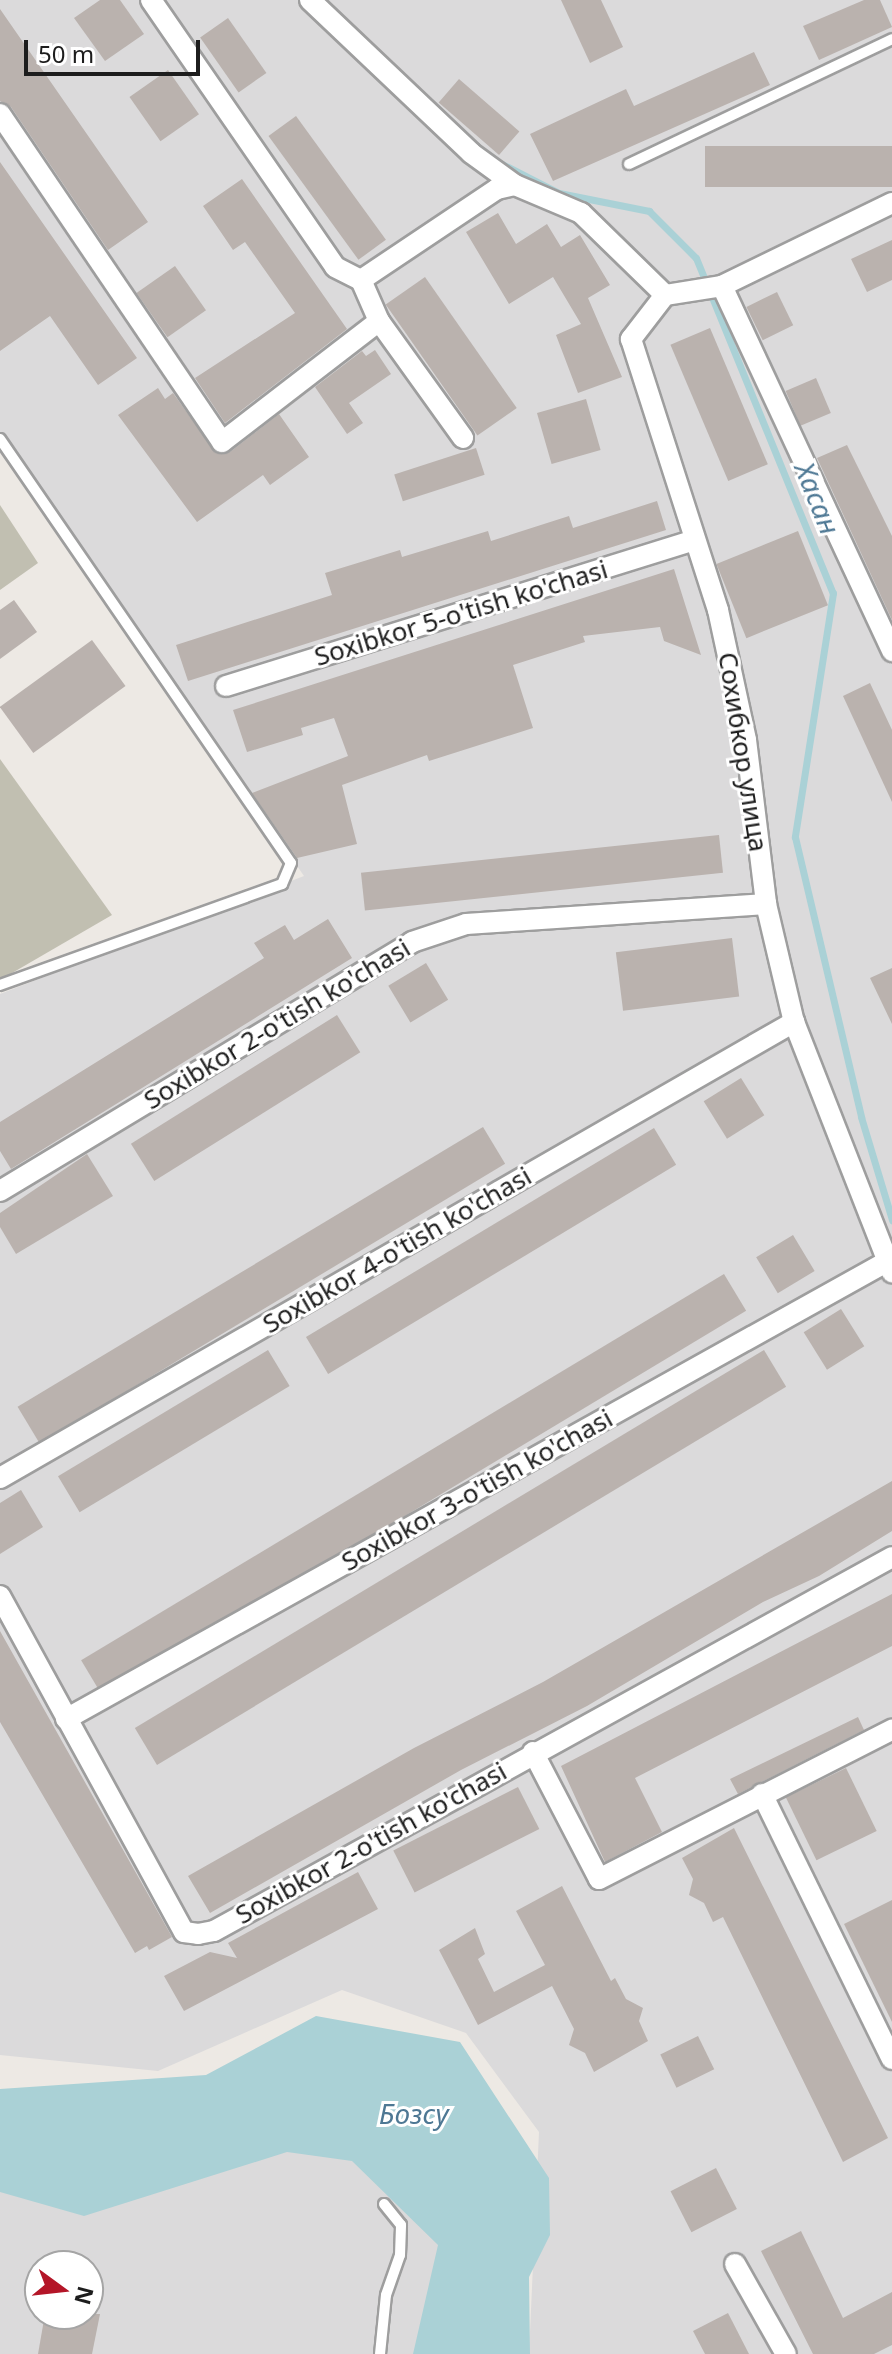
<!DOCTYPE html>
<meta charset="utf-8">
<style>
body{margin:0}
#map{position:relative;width:892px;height:2354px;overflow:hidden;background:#ede9e4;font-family:"Noto Sans",sans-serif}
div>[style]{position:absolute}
.residential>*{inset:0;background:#dbdadb}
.construction>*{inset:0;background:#c1bfb1}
.water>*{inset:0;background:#aad1d6}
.stream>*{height:7px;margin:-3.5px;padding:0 3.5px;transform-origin:3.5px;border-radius:3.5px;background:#aad1d6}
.building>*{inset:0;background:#bab2ae;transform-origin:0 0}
.roads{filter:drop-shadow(2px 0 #9e9e9e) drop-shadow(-2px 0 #9e9e9e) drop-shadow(0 2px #9e9e9e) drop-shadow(0 -2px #9e9e9e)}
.service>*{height:10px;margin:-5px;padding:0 5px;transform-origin:5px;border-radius:5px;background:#fff}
.minor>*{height:20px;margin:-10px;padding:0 10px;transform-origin:10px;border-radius:10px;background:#fff}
span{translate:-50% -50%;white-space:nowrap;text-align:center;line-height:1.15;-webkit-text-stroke:6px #fff;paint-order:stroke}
.street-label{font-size:26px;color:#1d1d1d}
.water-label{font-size:28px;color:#4e7894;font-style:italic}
.north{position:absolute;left:24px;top:2250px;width:80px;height:80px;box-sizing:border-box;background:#fff;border:2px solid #a5a5a5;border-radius:50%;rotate:105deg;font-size:22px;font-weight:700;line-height:32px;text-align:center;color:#1d1d1d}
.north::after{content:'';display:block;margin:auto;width:28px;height:36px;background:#b41628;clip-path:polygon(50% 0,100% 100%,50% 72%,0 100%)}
.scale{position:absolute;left:24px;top:40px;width:176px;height:36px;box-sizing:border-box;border:4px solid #1d1d1d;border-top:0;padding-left:10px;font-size:24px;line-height:28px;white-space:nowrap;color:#1d1d1d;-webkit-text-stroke:6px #fff;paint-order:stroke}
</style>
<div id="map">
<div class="residential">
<div style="clip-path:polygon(0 0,892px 0,892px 2354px,529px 2354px,539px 2132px,466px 2033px,342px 1990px,158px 2071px,0 2055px,0 994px,304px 876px,0 434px)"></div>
<div style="clip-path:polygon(evenodd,322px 2111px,474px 2188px,469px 2354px,0 2354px,0 2115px,322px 2111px,40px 2266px,88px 2266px,88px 2314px,40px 2314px,40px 2266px)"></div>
</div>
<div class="construction">
<div style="clip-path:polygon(0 505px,38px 563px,0 590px)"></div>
<div style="clip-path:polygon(0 759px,112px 915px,0 980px)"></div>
</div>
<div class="water">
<div style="clip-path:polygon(316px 2016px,460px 2042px,549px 2178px,550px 2235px,529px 2277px,530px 2354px,413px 2354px,438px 2245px,352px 2161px,287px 2152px,84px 2216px,0 2192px,0 2089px,206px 2075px)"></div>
</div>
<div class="stream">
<div style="left:502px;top:164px;width:64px;rotate:27deg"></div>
<div style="left:559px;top:193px;width:92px;rotate:11.3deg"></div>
<div style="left:649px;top:211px;width:66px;rotate:45deg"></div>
<div style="left:696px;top:258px;width:362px;rotate:67.8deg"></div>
<div style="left:833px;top:593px;width:247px;rotate:98.9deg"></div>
<div style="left:795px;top:837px;width:288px;rotate:76.7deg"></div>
<div style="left:861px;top:1117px;width:108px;rotate:73.2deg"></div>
</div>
<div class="building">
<div style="clip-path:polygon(100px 0,120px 0,144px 34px,105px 61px,74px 18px)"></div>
<div style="clip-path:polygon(561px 0,601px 0,623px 47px,590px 63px)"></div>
<div style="clip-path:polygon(864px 0,880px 0,892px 27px,819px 60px,803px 26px)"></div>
<div style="clip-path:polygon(0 9px,148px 222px,108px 250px,11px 107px,0 101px)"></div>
<div style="left:228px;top:18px;width:67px;height:34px;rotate:55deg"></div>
<div style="clip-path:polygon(754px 52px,770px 85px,553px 181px,530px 134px,626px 89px,634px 106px)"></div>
<div style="left:168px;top:70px;width:54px;height:47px;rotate:55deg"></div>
<div style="left:459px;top:79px;width:80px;height:31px;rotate:41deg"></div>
<div style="left:296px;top:116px;width:153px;height:34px;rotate:54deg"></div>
<div style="left:892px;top:146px;width:41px;height:187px;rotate:90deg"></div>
<div style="clip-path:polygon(0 162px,137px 358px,98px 385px,50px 316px,0 351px)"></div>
<div style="clip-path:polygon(242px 179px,347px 329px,225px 423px,195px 378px,295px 313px,245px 242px,233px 250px,203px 206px)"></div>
<div style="clip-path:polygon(498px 213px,516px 244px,547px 224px,561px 247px,580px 235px,610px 285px,588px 298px,622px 377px,578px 393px,556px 335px,581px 324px,553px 277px,509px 304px,466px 232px)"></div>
<div style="clip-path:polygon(892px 240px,892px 280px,867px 292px,851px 259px)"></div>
<div style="left:175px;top:266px;width:54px;height:47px;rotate:55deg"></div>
<div style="left:425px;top:277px;width:160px;height:48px;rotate:55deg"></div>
<div style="left:777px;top:292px;width:37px;height:34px;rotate:64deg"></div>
<div style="left:710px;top:328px;width:148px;height:43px;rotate:67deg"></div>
<div style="clip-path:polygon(375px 350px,391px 374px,349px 403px,363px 423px,347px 434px,315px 387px,362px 351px,366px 356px)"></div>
<div style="left:816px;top:378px;width:38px;height:33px;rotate:67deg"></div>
<div style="clip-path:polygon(158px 388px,165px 399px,173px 393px,216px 453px,230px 452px,279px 414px,309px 457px,270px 485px,263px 475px,197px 522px,118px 415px)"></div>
<div style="left:586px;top:399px;width:53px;height:51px;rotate:74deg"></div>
<div style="clip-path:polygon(847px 445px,892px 536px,892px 620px,817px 458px)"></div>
<div style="left:476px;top:448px;width:28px;height:86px;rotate:72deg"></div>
<div style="clip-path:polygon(657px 501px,666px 530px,188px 681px,176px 645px,332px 595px,325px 573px,400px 550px,402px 557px,488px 531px,491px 541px,569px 516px,573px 528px)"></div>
<div style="left:798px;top:531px;width:80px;height:88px;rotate:68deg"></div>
<div style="clip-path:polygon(674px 569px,701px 655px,664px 641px,660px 627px,583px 636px,585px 642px,513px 665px,533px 728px,429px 761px,427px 755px,342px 785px,357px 844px,297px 858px,252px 793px,348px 756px,334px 718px,301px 728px,303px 735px,247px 752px,233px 710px)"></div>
<div style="clip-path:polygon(14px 600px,37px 632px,0 659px,0 610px)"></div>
<div style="left:92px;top:640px;width:57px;height:114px;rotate:54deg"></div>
<div style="clip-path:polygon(870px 683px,892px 730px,892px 802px,843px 696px)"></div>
<div style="left:719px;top:835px;width:38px;height:360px;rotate:84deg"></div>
<div style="clip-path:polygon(328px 919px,352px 958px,11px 1169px,0 1151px,0 1122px,264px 958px,254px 943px,285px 925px,294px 940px)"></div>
<div style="left:732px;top:938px;width:59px;height:117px;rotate:83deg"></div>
<div style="left:426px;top:963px;width:43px;height:44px;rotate:59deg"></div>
<div style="clip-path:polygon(892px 968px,892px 1024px,870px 978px)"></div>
<div style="left:337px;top:1015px;width:44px;height:243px;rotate:58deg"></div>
<div style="left:741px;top:1078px;width:44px;height:44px;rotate:58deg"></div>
<div style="left:483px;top:1127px;width:43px;height:543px;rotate:59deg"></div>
<div style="left:654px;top:1128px;width:43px;height:406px;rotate:59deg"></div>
<div style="clip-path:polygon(87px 1154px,113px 1196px,16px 1254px,0 1227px,0 1213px)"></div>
<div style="left:793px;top:1235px;width:42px;height:43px;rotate:59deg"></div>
<div style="left:724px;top:1274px;width:43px;height:750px;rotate:59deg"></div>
<div style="left:841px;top:1309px;width:44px;height:44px;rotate:58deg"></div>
<div style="left:268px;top:1350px;width:42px;height:245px;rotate:59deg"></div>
<div style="left:764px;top:1350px;width:43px;height:734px;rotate:59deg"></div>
<div style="clip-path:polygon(892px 1481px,892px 1531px,819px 1576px,763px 1602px,587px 1706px,461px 1770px,210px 1913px,188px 1876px,414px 1748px,543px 1682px)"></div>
<div style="clip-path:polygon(21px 1490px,43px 1527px,0 1554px,0 1503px)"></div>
<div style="clip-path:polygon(892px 1594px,892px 1646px,635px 1778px,662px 1832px,605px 1862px,561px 1766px)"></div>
<div style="clip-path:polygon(0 1631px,172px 1937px,149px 1950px,147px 1946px,135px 1953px,0 1722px)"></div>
<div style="clip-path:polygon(858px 1717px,864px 1730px,738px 1794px,730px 1779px)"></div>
<div style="left:846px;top:1768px;width:70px;height:67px;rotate:64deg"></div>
<div style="left:518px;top:1787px;width:47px;height:140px;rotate:63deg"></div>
<div style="clip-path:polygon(734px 1828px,888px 2138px,843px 2162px,723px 1917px,713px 1922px,704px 1903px,689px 1895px,693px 1879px,682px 1858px)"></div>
<div style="clip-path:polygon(358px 1872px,378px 1909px,184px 2011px,164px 1976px,210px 1952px,237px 1958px,228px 1943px)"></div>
<div style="clip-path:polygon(562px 1886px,611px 1981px,615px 1978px,626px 1999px,643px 2008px,639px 2021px,648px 2041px,594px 2072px,585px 2053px,569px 2045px,574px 2029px,552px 1986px,478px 2025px,439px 1950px,475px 1928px,485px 1954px,478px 1959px,494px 1992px,545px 1965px,516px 1911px)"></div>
<div style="clip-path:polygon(892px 1900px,892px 2022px,844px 1924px)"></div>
<div style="left:698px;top:2036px;width:37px;height:42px;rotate:64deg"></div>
<div style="left:716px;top:2168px;width:46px;height:51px;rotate:63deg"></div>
<div style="clip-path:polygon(801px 2231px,843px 2318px,892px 2292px,892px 2345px,874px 2354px,813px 2354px,761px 2251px)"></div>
<div style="clip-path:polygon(728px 2313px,749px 2354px,705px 2354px,693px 2331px)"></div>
<div style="clip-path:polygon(45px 2314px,100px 2314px,92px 2354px,38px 2354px)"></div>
</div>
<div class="roads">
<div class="service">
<div style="left:629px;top:164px;width:291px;rotate:-25.4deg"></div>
<div style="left:0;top:439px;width:514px;rotate:55.54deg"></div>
<div style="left:291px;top:863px;width:23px;rotate:113deg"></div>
<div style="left:282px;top:884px;width:300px;rotate:160.3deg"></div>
<div style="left:380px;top:2354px;width:59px;rotate:-84.2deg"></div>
<div style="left:386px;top:2295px;width:42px;rotate:-70.7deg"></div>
<div style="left:400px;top:2255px;width:30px;rotate:-88deg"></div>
<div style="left:401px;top:2225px;width:27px;rotate:-129deg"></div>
</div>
<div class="minor">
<div style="left:151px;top:0;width:324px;rotate:55.4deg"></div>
<div style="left:335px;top:267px;width:29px;rotate:27deg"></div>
<div style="left:361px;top:280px;width:45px;rotate:66.3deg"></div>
<div style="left:379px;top:321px;width:144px;rotate:54.3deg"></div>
<div style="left:310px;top:0;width:222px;rotate:43.5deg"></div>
<div style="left:471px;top:153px;width:54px;rotate:36deg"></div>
<div style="left:0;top:114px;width:396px;rotate:55.9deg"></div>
<div style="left:222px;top:442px;width:198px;rotate:-37.6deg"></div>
<div style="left:892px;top:203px;width:189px;rotate:154deg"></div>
<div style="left:722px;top:286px;width:58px;rotate:171deg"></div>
<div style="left:665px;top:295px;width:56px;rotate:127.7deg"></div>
<div style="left:631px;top:339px;width:285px;rotate:72.2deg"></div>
<div style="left:718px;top:610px;width:133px;rotate:77.8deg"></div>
<div style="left:746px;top:740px;width:165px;rotate:83deg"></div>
<div style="left:766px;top:904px;width:121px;rotate:76.7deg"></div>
<div style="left:794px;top:1022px;width:269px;rotate:68.6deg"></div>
<div style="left:361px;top:280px;width:164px;rotate:-33.8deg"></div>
<div style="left:497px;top:189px;width:18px;rotate:-13deg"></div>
<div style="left:515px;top:185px;width:72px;rotate:23deg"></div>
<div style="left:581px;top:213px;width:117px;rotate:44.3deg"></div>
<div style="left:722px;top:286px;width:403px;rotate:65deg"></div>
<div style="left:226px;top:686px;width:491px;rotate:-17.3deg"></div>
<div style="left:0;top:1191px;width:481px;rotate:-31.1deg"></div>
<div style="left:412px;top:942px;width:57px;rotate:-18.4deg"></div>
<div style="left:466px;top:924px;width:301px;rotate:-3.8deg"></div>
<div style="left:0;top:1478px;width:916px;rotate:-29.87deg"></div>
<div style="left:0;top:1596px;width:383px;rotate:61.3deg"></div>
<div style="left:184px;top:1932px;width:14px;rotate:8deg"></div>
<div style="left:198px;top:1934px;width:16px;rotate:-11deg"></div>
<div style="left:214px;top:1931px;width:774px;rotate:-28.88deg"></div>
<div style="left:66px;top:1719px;width:941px;rotate:-29.13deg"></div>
<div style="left:533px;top:1752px;width:143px;rotate:62.5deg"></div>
<div style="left:599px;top:1879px;width:329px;rotate:-27deg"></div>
<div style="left:762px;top:1794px;width:295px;rotate:63.9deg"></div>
<div style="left:735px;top:2264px;width:103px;rotate:60.5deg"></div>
</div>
</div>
<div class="street-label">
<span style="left:461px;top:613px;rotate:-17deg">Soxibkor 5-o'tish ko'chasi</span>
<span style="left:743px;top:752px;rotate:81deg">Сохибкор улица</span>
<span style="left:277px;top:1024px;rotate:-31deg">Soxibkor 2-o'tish ko'chasi</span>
<span style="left:397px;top:1250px;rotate:-30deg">Soxibkor 4-o'tish ko'chasi</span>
<span style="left:477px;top:1490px;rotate:-29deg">Soxibkor 3-o'tish ko'chasi</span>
<span style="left:371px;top:1843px;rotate:-29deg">Soxibkor 2-o'tish ko'chasi</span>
</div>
<div class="water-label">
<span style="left:818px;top:498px;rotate:68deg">Хасан</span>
<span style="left:414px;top:2113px">Бозсу</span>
</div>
<div class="north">N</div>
<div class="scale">50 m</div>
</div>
